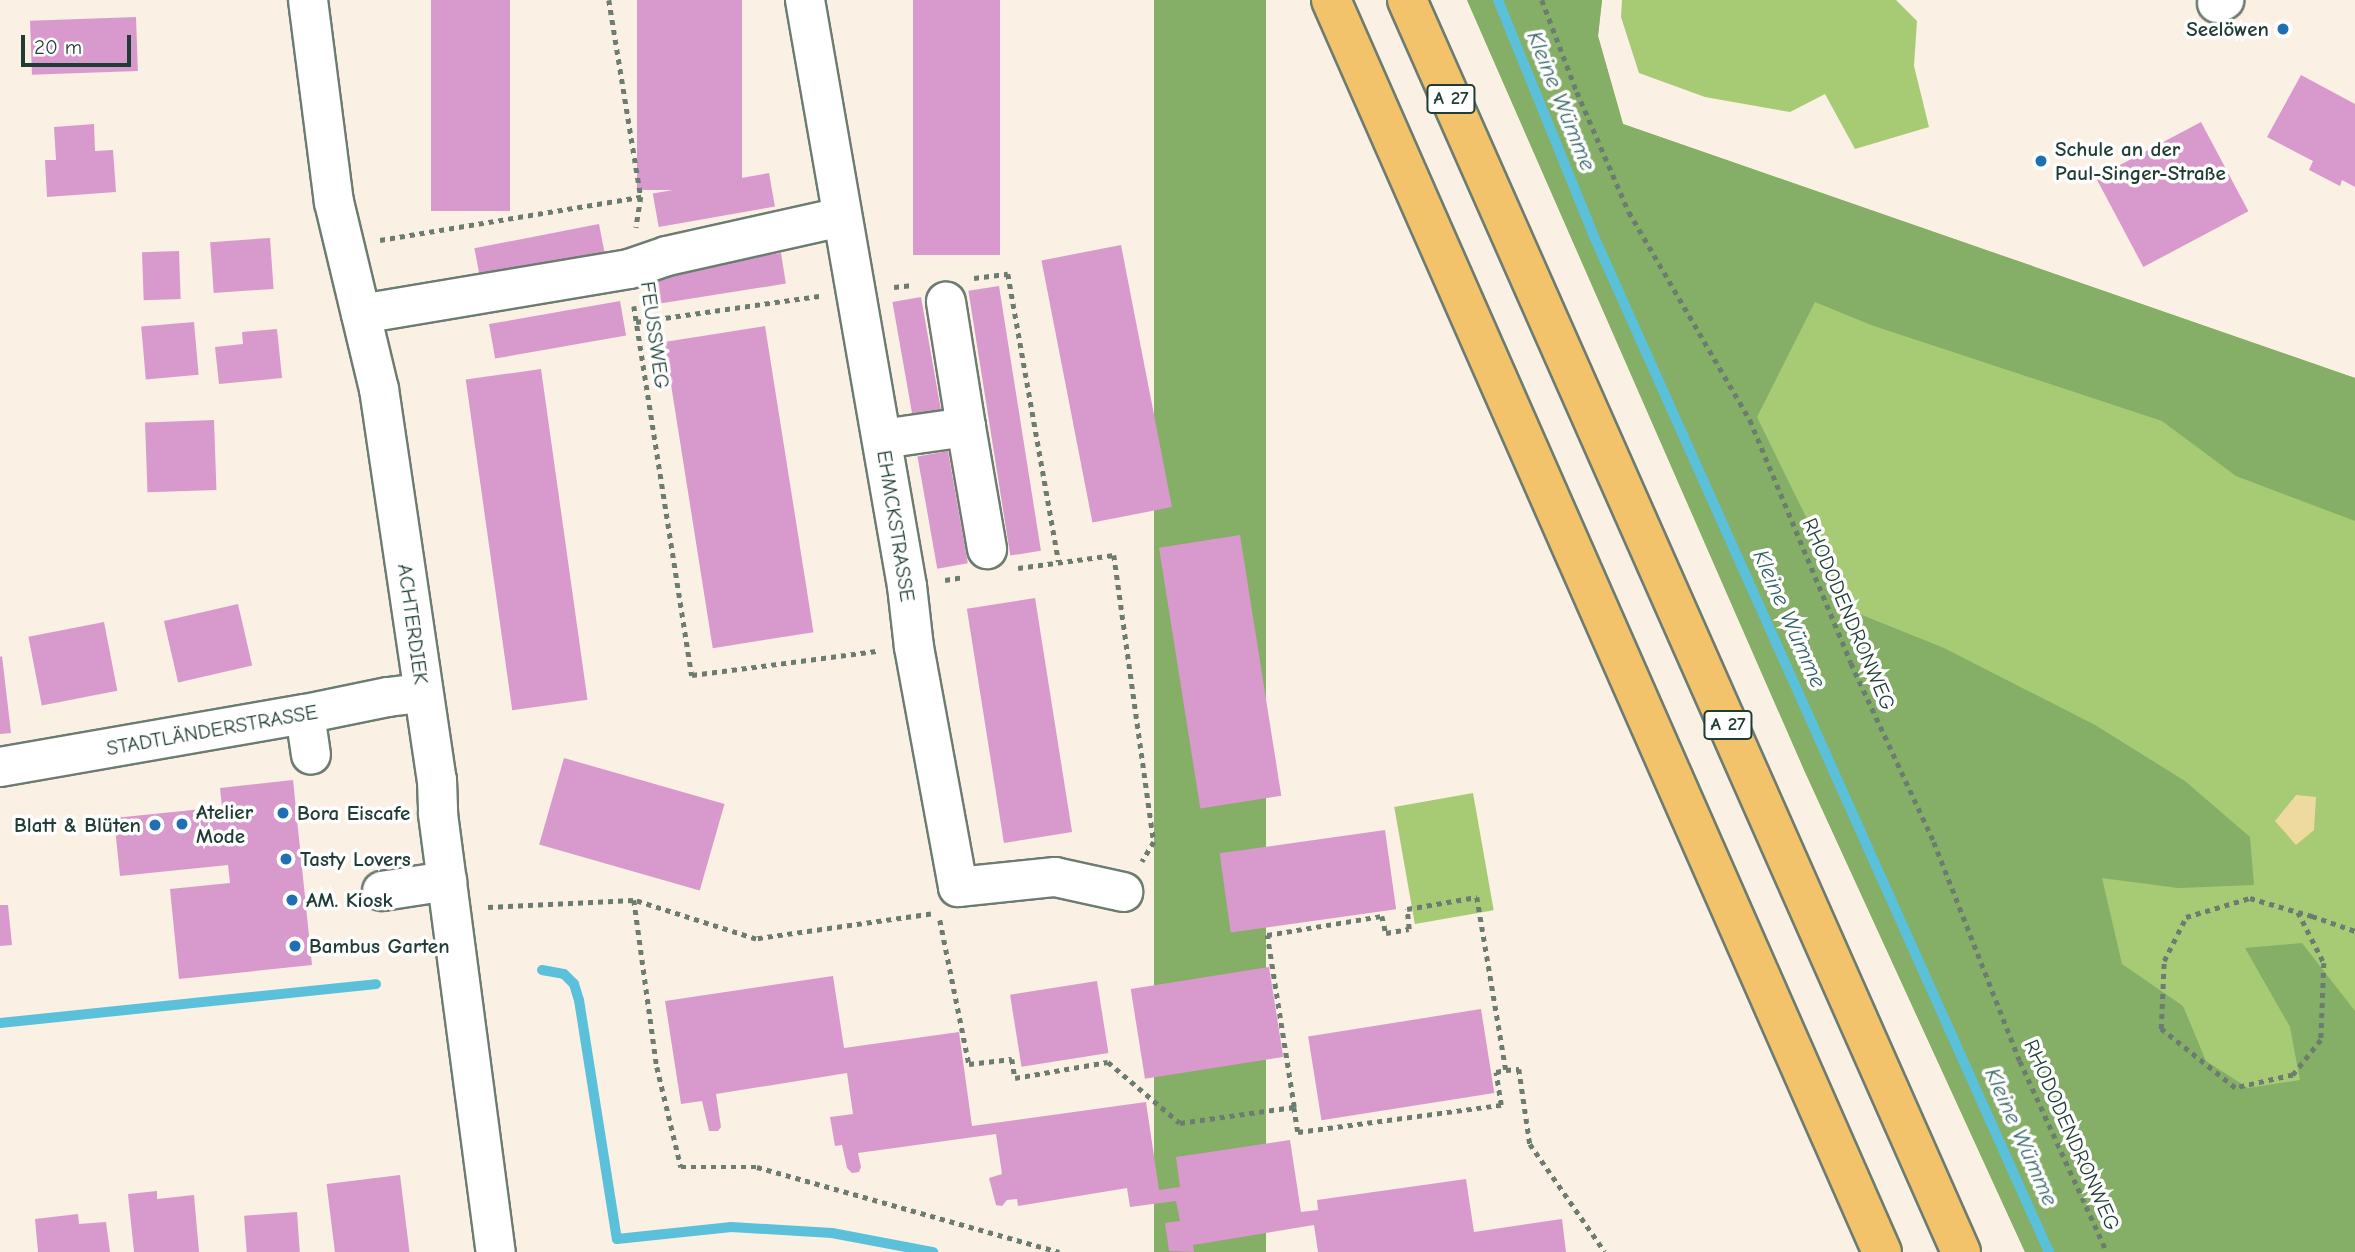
<!DOCTYPE html>
<meta charset="utf-8">
<style>
body{margin:0}
#map{position:relative;width:2355px;height:1252px;overflow:hidden;background:#faf0e3;font-family:"Comic Neue",sans-serif}
div>[style]{position:absolute}
.green>*{inset:0;background:#a7ca74;transform-origin:0 0}
.forest>*{inset:0;background:#85ae66;transform-origin:0 0}
.sand>*{inset:0;background:#eeda9e}
.stream>*{height:10px;margin:-5px;padding:0 5px;transform-origin:5px;border-radius:5px;background:#5bc0d9}
.building>*{inset:0;background:#d89acc;transform-origin:0 0}
.path>*{height:4.5px;margin-top:-2.25px;transform-origin:0;background:repeating-linear-gradient(90deg,#6c7c71 0 5px,transparent 0 10px)}
.roads{filter:drop-shadow(2px 0 #6c7c71) drop-shadow(-2px 0 #6c7c71) drop-shadow(0 2px #6c7c71) drop-shadow(0 -2px #6c7c71)}
.minor>*{height:38px;margin:-19px;padding:0 19px;transform-origin:19px;border-radius:19px;background:#fff}
.highway>*{height:38px;margin:-19px;padding:0 19px;transform-origin:19px;border-radius:19px;background:#f2c36a}
.dots>*{width:19px;height:19px;translate:-50% -50%;box-sizing:border-box;border:4px solid #fff;border-radius:50%}
span{translate:-50% -50%;white-space:nowrap;text-align:center;line-height:1.15;-webkit-text-stroke:7px #fff;paint-order:stroke}
.shield-label span{padding:2px 5px;background:#fff;border:2px solid;border-radius:5px;-webkit-text-stroke-width:0}
.shield-label{font-size:19px;color:#1f3d34;font-weight:700}
.poi-label{font-size:21px;color:#1f3d34;font-weight:700}
.right{translate:-100% -50%;text-align:right}
.left{translate:0 -50%;text-align:left}
.street-label{font-size:21px;color:#1f3d34}
.water-label{font-size:23px;color:#316466;font-style:italic}
.scale{position:absolute;left:21px;top:35px;width:110px;height:32px;box-sizing:border-box;border:4px solid #1f3d34;border-top:0;padding-left:9px;font-size:21px;line-height:24px;white-space:nowrap;color:#1f3d34;-webkit-text-stroke:5px #fff;paint-order:stroke}
</style>
<div id="map">
<div class="green">
<div style="clip-path:polygon(1467px 0,1602px 0,1598px 36px,1623px 124px,2355px 378px,2355px 1252px,2025px 1252px,1805px 772px)"></div>
<div style="clip-path:polygon(1622px 0,1896px 0,1917px 21px,1914px 66px,1929px 127px,1855px 149px,1825px 94px,1790px 112px,1705px 97px,1639px 73px,1621px 17px)"></div>
<div style="left:1473px;top:793px;width:119px;height:80px;rotate:80deg"></div>
</div>
<div class="forest">
<div style="left:1154px;top:0;width:112px;height:1363px"></div>
<div style="clip-path:polygon(1467px 0,1602px 0,1598px 36px,1623px 124px,2355px 378px,2355px 521px,2236px 476px,2162px 421px,1871px 325px,1815px 302px,1757px 417px,1852px 611px,1944px 648px,2095px 725px,2185px 781px,2250px 837px,2254px 885px,2178px 888px,2102px 878px,2122px 964px,2183px 1006px,2206px 1061px,2248px 1088px,2300px 1080px,2290px 1027px,2245px 948px,2302px 943px,2355px 1011px,2355px 1252px,2025px 1252px,1805px 772px)"></div>
</div>
<div class="sand">
<div style="clip-path:polygon(2296px 795px,2316px 797px,2314px 830px,2296px 845px,2275px 821px)"></div>
</div>
<div class="stream">
<div style="left:1498px;top:0;width:250px;rotate:67.9deg"></div>
<div style="left:1592px;top:232px;width:1118px;rotate:65.87deg"></div>
<div style="left:542px;top:970px;width:22px;rotate:10deg"></div>
<div style="left:564px;top:974px;width:14px;rotate:45deg"></div>
<div style="left:574px;top:984px;width:17px;rotate:73deg"></div>
<div style="left:579px;top:1000px;width:242px;rotate:81deg"></div>
<div style="left:617px;top:1239px;width:115px;rotate:-6deg"></div>
<div style="left:731px;top:1227px;width:101px;rotate:3.4deg"></div>
<div style="left:832px;top:1233px;width:103px;rotate:10.7deg"></div>
<div style="left:0;top:1023px;width:378px;rotate:-5.9deg"></div>
</div>
<div class="building">
<div style="left:431px;top:0;width:79px;height:211px"></div>
<div style="left:637px;top:0;width:105px;height:190px"></div>
<div style="left:913px;top:0;width:87px;height:255px"></div>
<div style="left:136px;top:17px;width:54px;height:106px;rotate:88deg"></div>
<div style="clip-path:polygon(2301px 75px,2355px 104px,2355px 187px,2342px 180px,2340px 186px,2309px 170px,2313px 161px,2267px 137px)"></div>
<div style="left:2201px;top:122px;width:101px;height:119px;rotate:62deg"></div>
<div style="clip-path:polygon(94px 124px,95px 151px,113px 150px,116px 192px,47px 197px,45px 160px,56px 160px,54px 127px)"></div>
<div style="left:769px;top:173px;width:34px;height:118px;rotate:80deg"></div>
<div style="left:599px;top:224px;width:31px;height:127px;rotate:79deg"></div>
<div style="left:270px;top:238px;width:51px;height:60px;rotate:86deg"></div>
<div style="left:1121px;top:245px;width:267px;height:81px;rotate:79deg"></div>
<div style="left:179px;top:251px;width:48px;height:37px;rotate:88deg"></div>
<div style="left:781px;top:253px;width:31px;height:129px;rotate:81deg"></div>
<div style="left:999px;top:286px;width:268px;height:31px;rotate:81deg"></div>
<div style="left:921px;top:297px;width:115px;height:29px;rotate:80deg"></div>
<div style="left:620px;top:301px;width:35px;height:133px;rotate:80deg"></div>
<div style="left:194px;top:322px;width:53px;height:53px;rotate:85deg"></div>
<div style="left:765px;top:326px;width:310px;height:102px;rotate:81deg"></div>
<div style="clip-path:polygon(277px 329px,282px 378px,219px 384px,215px 347px,243px 344px,242px 332px)"></div>
<div style="left:541px;top:369px;width:334px;height:76px;rotate:82deg"></div>
<div style="left:214px;top:420px;width:70px;height:69px;rotate:88deg"></div>
<div style="left:948px;top:451px;width:114px;height:31px;rotate:80deg"></div>
<div style="left:1240px;top:535px;width:264px;height:82px;rotate:81deg"></div>
<div style="left:1035px;top:598px;width:237px;height:69px;rotate:81deg"></div>
<div style="left:238px;top:604px;width:63px;height:76px;rotate:77deg"></div>
<div style="left:104px;top:622px;width:70px;height:77px;rotate:79deg"></div>
<div style="clip-path:polygon(2px 656px,11px 733px,0 734px,0 657px)"></div>
<div style="left:564px;top:758px;width:167px;height:90px;rotate:16deg"></div>
<div style="clip-path:polygon(293px 780px,312px 965px,179px 979px,170px 889px,230px 883px,228px 865px,120px 876px,114px 818px,222px 807px,220px 788px)"></div>
<div style="left:1385px;top:830px;width:80px;height:167px;rotate:82deg"></div>
<div style="clip-path:polygon(0 905px,8px 905px,12px 945px,0 946px)"></div>
<div style="left:1269px;top:967px;width:91px;height:140px;rotate:81deg"></div>
<div style="clip-path:polygon(833px 976px,844px 1048px,959px 1032px,972px 1126px,1146px 1102px,1159px 1190px,1180px 1187px,1176px 1157px,1290px 1140px,1301px 1212px,1318px 1210px,1317px 1200px,1466px 1179px,1474px 1232px,1562px 1219px,1566px 1252px,1318px 1252px,1314px 1225px,1193px 1245px,1194px 1252px,1169px 1251px,1165px 1223px,1180px 1221px,1176px 1201px,1130px 1207px,1127px 1188px,1018px 1206px,1017px 1199px,1007px 1200px,1002px 1206px,996px 1205px,989px 1178px,1002px 1174px,996px 1134px,858px 1153px,861px 1167px,859px 1172px,852px 1173px,847px 1168px,842px 1145px,835px 1146px,830px 1117px,853px 1114px,847px 1073px,716px 1094px,721px 1127px,718px 1131px,709px 1131px,702px 1101px,681px 1104px,665px 1001px)"></div>
<div style="left:1097px;top:981px;width:73px;height:88px;rotate:81deg"></div>
<div style="left:1481px;top:1009px;width:85px;height:175px;rotate:81deg"></div>
<div style="left:400px;top:1175px;width:78px;height:74px;rotate:83deg"></div>
<div style="clip-path:polygon(157px 1191px,157px 1199px,194px 1195px,199px 1252px,134px 1252px,128px 1194px)"></div>
<div style="left:297px;top:1212px;width:40px;height:53px;rotate:86deg"></div>
<div style="clip-path:polygon(78px 1214px,79px 1224px,106px 1222px,110px 1252px,38px 1252px,35px 1219px)"></div>
</div>
<div class="path">
<div style="left:609px;top:0;width:200px;rotate:80.8deg"></div>
<div style="left:641px;top:197px;width:31px;rotate:99deg"></div>
<div style="left:1542px;top:0;width:98px;rotate:69.2deg"></div>
<div style="left:1577px;top:92px;width:131px;rotate:66.6deg"></div>
<div style="left:1629px;top:212px;width:241px;rotate:59.8deg"></div>
<div style="left:1750px;top:420px;width:263px;rotate:67.4deg"></div>
<div style="left:1851px;top:663px;width:197px;rotate:65.1deg"></div>
<div style="left:1934px;top:842px;width:235px;rotate:68.6deg"></div>
<div style="left:2020px;top:1061px;width:210px;rotate:65.5deg"></div>
<div style="left:380px;top:240px;width:265px;rotate:-9.4deg"></div>
<div style="left:974px;top:278px;width:34px;rotate:-7deg"></div>
<div style="left:1008px;top:274px;width:292px;rotate:80deg"></div>
<div style="left:894px;top:287px;width:19px;rotate:-6deg"></div>
<div style="left:634px;top:306px;width:374px;rotate:81.1deg"></div>
<div style="left:692px;top:675px;width:188px;rotate:-7.4deg"></div>
<div style="left:636px;top:322px;width:185px;rotate:-8.1deg"></div>
<div style="left:1018px;top:568px;width:97px;rotate:-7.7deg"></div>
<div style="left:1114px;top:555px;width:290px;rotate:82.1deg"></div>
<div style="left:1154px;top:842px;width:23px;rotate:121deg"></div>
<div style="left:945px;top:580px;width:19px;rotate:-9deg"></div>
<div style="left:488px;top:907px;width:146px;rotate:-2.7deg"></div>
<div style="left:2298px;top:912px;width:57px;rotate:63deg"></div>
<div style="left:2324px;top:963px;width:77px;rotate:92.2deg"></div>
<div style="left:2321px;top:1040px;width:45px;rotate:128.7deg"></div>
<div style="left:2293px;top:1075px;width:59px;rotate:167.4deg"></div>
<div style="left:2235px;top:1088px;width:95px;rotate:-141.4deg"></div>
<div style="left:2161px;top:1029px;width:68px;rotate:-87.5deg"></div>
<div style="left:2164px;top:961px;width:49px;rotate:-63.4deg"></div>
<div style="left:2186px;top:917px;width:67px;rotate:-16.5deg"></div>
<div style="left:2250px;top:898px;width:50px;rotate:16.3deg"></div>
<div style="left:2298px;top:912px;width:15px;rotate:16deg"></div>
<div style="left:2312px;top:916px;width:46px;rotate:19.2deg"></div>
<div style="left:931px;top:914px;width:177px;rotate:171.9deg"></div>
<div style="left:756px;top:939px;width:128px;rotate:-162.3deg"></div>
<div style="left:634px;top:900px;width:169px;rotate:82.2deg"></div>
<div style="left:657px;top:1067px;width:103px;rotate:76.5deg"></div>
<div style="left:681px;top:1167px;width:76px"></div>
<div style="left:757px;top:1167px;width:314px;rotate:15.7deg"></div>
<div style="left:940px;top:920px;width:147px;rotate:78.6deg"></div>
<div style="left:969px;top:1064px;width:43px;rotate:-6.6deg"></div>
<div style="left:1012px;top:1059px;width:19px;rotate:81deg"></div>
<div style="left:1015px;top:1078px;width:94px;rotate:-9.8deg"></div>
<div style="left:1108px;top:1062px;width:94px;rotate:40.3deg"></div>
<div style="left:1180px;top:1123px;width:115px;rotate:-8deg"></div>
<div style="left:1294px;top:1107px;width:174px;rotate:-98.9deg"></div>
<div style="left:1267px;top:935px;width:117px;rotate:-9.4deg"></div>
<div style="left:1382px;top:916px;width:17px;rotate:77deg"></div>
<div style="left:1386px;top:933px;width:23px;rotate:-10deg"></div>
<div style="left:1409px;top:929px;width:20px;rotate:-96deg"></div>
<div style="left:1407px;top:909px;width:71px;rotate:-9.7deg"></div>
<div style="left:1477px;top:897px;width:175px;rotate:80.5deg"></div>
<div style="left:1506px;top:1070px;width:13px;rotate:-4deg"></div>
<div style="left:1519px;top:1069px;width:76px;rotate:81.7deg"></div>
<div style="left:1530px;top:1144px;width:131px;rotate:55.2deg"></div>
<div style="left:1294px;top:1107px;width:25px;rotate:81deg"></div>
<div style="left:1298px;top:1132px;width:205px;rotate:-7.6deg"></div>
<div style="left:1501px;top:1105px;width:33px;rotate:-99deg"></div>
<div style="left:1496px;top:1072px;width:10px;rotate:-11deg"></div>
</div>
<div class="roads">
<div class="minor">
<div style="left:308px;top:0;width:204px;rotate:82.7deg"></div>
<div style="left:334px;top:202px;width:192px;rotate:76.5deg"></div>
<div style="left:379px;top:389px;width:395px;rotate:81.6deg"></div>
<div style="left:437px;top:780px;width:34px;rotate:88deg"></div>
<div style="left:438px;top:814px;width:442px;rotate:82.5deg"></div>
<div style="left:805px;top:0;width:595px;rotate:80.13deg"></div>
<div style="left:907px;top:586px;width:61px;rotate:83.5deg"></div>
<div style="left:914px;top:647px;width:244px;rotate:79.6deg"></div>
<div style="left:958px;top:887px;width:98px;rotate:-5.9deg"></div>
<div style="left:1055px;top:877px;width:70px;rotate:12.4deg"></div>
<div style="left:2217px;top:3px;width:8px;rotate:-23deg"></div>
<div style="left:361px;top:314px;width:272px;rotate:-9.5deg"></div>
<div style="left:629px;top:269px;width:40px;rotate:-18.9deg"></div>
<div style="left:667px;top:256px;width:179px;rotate:-12.6deg"></div>
<div style="left:966px;top:427px;width:124px;rotate:80.2deg"></div>
<div style="left:882px;top:439px;width:85px;rotate:-8.1deg"></div>
<div style="left:966px;top:427px;width:127px;rotate:-99.1deg"></div>
<div style="left:305px;top:714px;width:41px;rotate:81.7deg"></div>
<div style="left:0;top:767px;width:310px;rotate:-9.9deg"></div>
<div style="left:305px;top:714px;width:85px;rotate:-11.6deg"></div>
<div style="left:388px;top:697px;width:35px;rotate:-7deg"></div>
<div style="left:382px;top:891px;width:66px;rotate:-8.7deg"></div>
</div>
<div class="highway">
<div style="left:1331px;top:0;width:1368px;rotate:66.25deg"></div>
<div style="left:1407px;top:0;width:1369px;rotate:66.13deg"></div>
</div>
</div>
<div class="dots">
<div style="left:2283px;top:29px;background:#1f6fb2"></div>
<div style="left:2041px;top:161px;background:#1f6fb2"></div>
<div style="left:283px;top:813px;background:#1f6fb2"></div>
<div style="left:182px;top:824px;background:#1f6fb2"></div>
<div style="left:155px;top:825px;background:#1f6fb2"></div>
<div style="left:286px;top:859px;background:#1f6fb2"></div>
<div style="left:292px;top:900px;background:#1f6fb2"></div>
<div style="left:295px;top:946px;background:#1f6fb2"></div>
</div>
<div class="shield-label">
<span style="left:1451px;top:99px">A 27</span>
<span style="left:1728px;top:725px">A 27</span>
</div>
<div class="poi-label">
<span class="right" style="left:2269px;top:29px">Seelöwen</span>
<span class="left" style="left:2055px;top:161px">Schule an der<br>Paul-Singer-Straße</span>
<span class="left" style="left:196px;top:824px">Atelier<br>Mode</span>
<span class="left" style="left:297px;top:813px">Bora Eiscafe</span>
<span class="right" style="left:141px;top:825px">Blatt &amp; Blüten</span>
<span class="left" style="left:300px;top:859px">Tasty Lovers</span>
<span class="left" style="left:306px;top:900px">AM. Kiosk</span>
<span class="left" style="left:309px;top:946px">Bambus Garten</span>
</div>
<div class="street-label">
<span style="left:655px;top:335px;rotate:82deg">FEUSSWEG</span>
<span style="left:896px;top:526px;rotate:81deg">EHMCKSTRASSE</span>
<span style="left:1849px;top:614px;rotate:67deg">RHODODENDRONWEG</span>
<span style="left:413px;top:624px;rotate:82deg">ACHTERDIEK</span>
<span style="left:212px;top:730px;rotate:-10deg">STADTLÄNDERSTRASSE</span>
<span style="left:2072px;top:1135px;rotate:66deg">RHODODENDRONWEG</span>
</div>
<div class="water-label">
<span style="left:1561px;top:101px;rotate:68deg">Kleine Wümme</span>
<span style="left:1789px;top:619px;rotate:66deg">Kleine Wümme</span>
<span style="left:2021px;top:1137px;rotate:66deg">Kleine Wümme</span>
</div>
<div class="scale">20 m</div>
</div>
